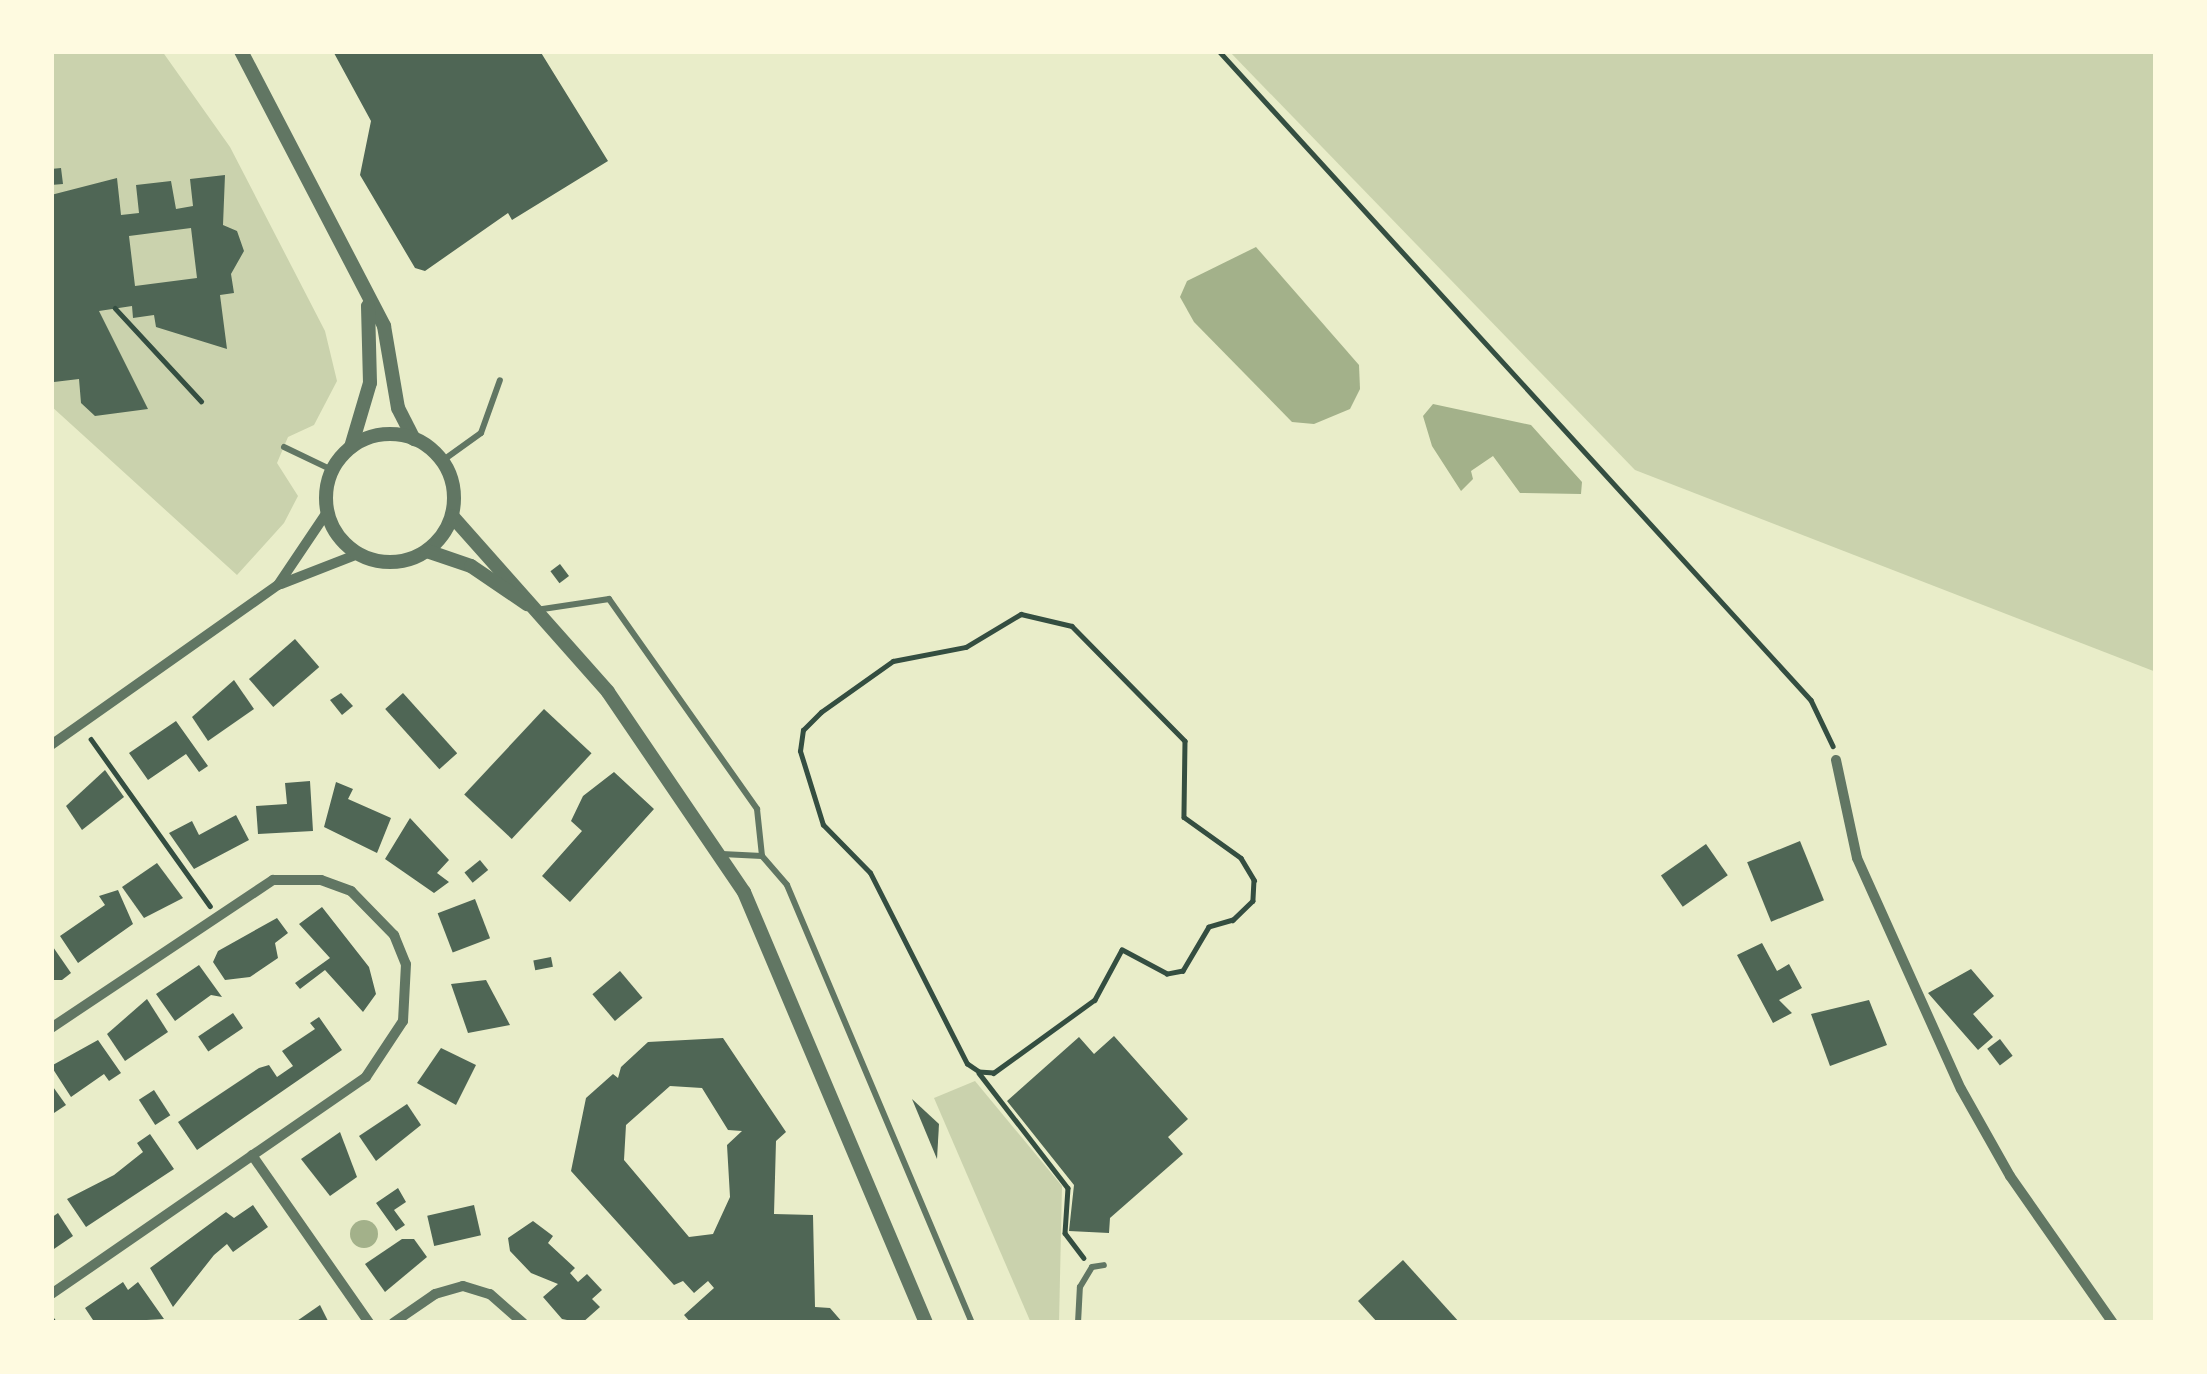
<!DOCTYPE html>
<style>
body{margin:0}
#map{position:relative;width:2207px;height:1374px;overflow:hidden;background:#e9edc9;font-family:Jost,sans-serif}
div>[style]{position:absolute}
.green>*{inset:0;background:#cad2ad}
.water>*{inset:0;background:#a3b18a}
.round{border-radius:50%}
.building>*{inset:0;background:#4f6655;transform-origin:0 0}
.path>*{height:4.5px;margin:-2.25px;padding:0 2.25px;transform-origin:2.25px;border-radius:2.25px;background:#344e41}
.service>*{height:6px;margin:-3px;padding:0 3px;transform-origin:3px;border-radius:3px;background:#617663}
.minor>*{height:10px;margin:-5px;padding:0 5px;transform-origin:5px;border-radius:5px;background:#617663}
.tertiary>*{height:14px;margin:-7px;padding:0 7px;transform-origin:7px;border-radius:7px;background:#617663}
.tertiary>.ring{margin:-7px;padding:0;box-sizing:content-box;background:none;border:14px solid #617663;border-radius:50%}
span{translate:-50% -50%;white-space:nowrap;text-align:center;line-height:1.15;-webkit-text-stroke:10px #fefae0;paint-order:stroke}
.frame{position:absolute;inset:0;border:54px solid #fefae0;pointer-events:none}
</style>
<div id="map">
<div class="green">
<div style="clip-path:polygon(51px 51px,162px 51px,230px 147px,325px 331px,337px 381px,314px 425px,288px 437px,277px 463px,298px 496px,284px 523px,237px 575px,51px 406px)"></div>
<div style="clip-path:polygon(1229px 51px,2156px 51px,2156px 672px,1635px 470px)"></div>
<div style="clip-path:polygon(975px 1081px,1062px 1186px,1059px 1323px,1031px 1323px,934px 1098px)"></div>
</div>
<div class="water">
<div style="clip-path:polygon(1256px 247px,1359px 365px,1360px 389px,1350px 409px,1314px 424px,1292px 422px,1194px 322px,1180px 297px,1187px 281px)"></div>
<div style="clip-path:polygon(1433px 404px,1531px 425px,1582px 482px,1581px 494px,1520px 493px,1493px 456px,1471px 471px,1473px 479px,1461px 491px,1432px 446px,1423px 416px)"></div>
<div class="round" style="left:350px;top:1220px;width:28px;height:28px"></div>
</div>
<div class="building">
<div style="clip-path:polygon(540px 51px,608px 161px,512px 220px,508px 213px,425px 271px,415px 268px,360px 175px,371px 121px,334px 53px)"></div>
<div style="clip-path:polygon(61px 168px,63px 184px,51px 185px,51px 169px)"></div>
<div style="clip-path:polygon(evenodd,225px 175px,223px 225px,237px 231px,244px 251px,231px 274px,234px 293px,220px 295px,227px 349px,156px 327px,154px 315px,133px 318px,132px 306px,99px 311px,148px 409px,95px 416px,81px 403px,79px 379px,54px 382px,51px 195px,117px 178px,121px 215px,139px 213px,136px 185px,171px 181px,176px 209px,193px 206px,190px 179px,225px 175px,191px 228px,197px 278px,135px 286px,129px 236px,191px 228px)"></div>
<div style="left:560px;top:564px;width:15px;height:12px;rotate:53deg"></div>
<div style="left:295px;top:639px;width:37px;height:61px;rotate:49deg"></div>
<div style="clip-path:polygon(234px 680px,254px 709px,208px 741px,192px 717px)"></div>
<div style="clip-path:polygon(341px 693px,353px 706px,342px 715px,330px 700px)"></div>
<div style="left:403px;top:693px;width:81px;height:24px;rotate:48deg"></div>
<div style="left:544px;top:709px;width:65px;height:117px;rotate:43deg"></div>
<div style="clip-path:polygon(176px 721px,208px 766px,199px 772px,186px 754px,148px 780px,129px 753px)"></div>
<div style="clip-path:polygon(105px 770px,124px 797px,82px 830px,66px 806px)"></div>
<div style="clip-path:polygon(614px 772px,654px 809px,570px 902px,542px 876px,582px 831px,571px 821px,583px 796px)"></div>
<div style="clip-path:polygon(310px 781px,313px 831px,258px 834px,256px 806px,287px 804px,285px 783px)"></div>
<div style="clip-path:polygon(336px 782px,353px 789px,348px 799px,391px 818px,377px 853px,324px 827px)"></div>
<div style="clip-path:polygon(236px 815px,249px 840px,194px 869px,169px 833px,192px 821px,199px 835px)"></div>
<div style="clip-path:polygon(410px 818px,449px 860px,437px 873px,449px 882px,434px 893px,385px 859px)"></div>
<div style="left:1800px;top:841px;width:64px;height:57px;rotate:68deg"></div>
<div style="left:1706px;top:844px;width:38px;height:55px;rotate:55deg"></div>
<div style="left:480px;top:860px;width:13px;height:20px;rotate:51deg"></div>
<div style="clip-path:polygon(157px 863px,183px 898px,144px 918px,122px 887px)"></div>
<div style="clip-path:polygon(118px 890px,133px 924px,78px 963px,60px 936px,105px 905px,99px 896px)"></div>
<div style="left:475px;top:899px;width:42px;height:40px;rotate:69deg"></div>
<div style="clip-path:polygon(322px 907px,369px 967px,376px 994px,363px 1012px,325px 970px,300px 989px,295px 983px,330px 958px,299px 924px)"></div>
<div style="clip-path:polygon(277px 918px,288px 933px,275px 943px,278px 958px,250px 977px,225px 980px,213px 962px,218px 951px)"></div>
<div style="clip-path:polygon(1762px 943px,1777px 971px,1789px 964px,1802px 988px,1779px 1000px,1792px 1013px,1773px 1023px,1737px 955px)"></div>
<div style="clip-path:polygon(51px 944px,71px 973px,62px 980px,51px 980px)"></div>
<div style="left:551px;top:957px;width:10px;height:18px;rotate:79deg"></div>
<div style="clip-path:polygon(199px 965px,222px 997px,211px 995px,175px 1021px,156px 994px)"></div>
<div style="clip-path:polygon(1971px 969px,1994px 996px,1973px 1014px,1993px 1037px,1978px 1050px,1928px 993px)"></div>
<div style="left:620px;top:971px;width:35px;height:36px;rotate:50deg"></div>
<div style="clip-path:polygon(486px 980px,510px 1025px,468px 1033px,451px 984px)"></div>
<div style="clip-path:polygon(147px 999px,168px 1032px,125px 1061px,107px 1034px)"></div>
<div style="clip-path:polygon(1869px 1000px,1887px 1045px,1830px 1066px,1811px 1014px)"></div>
<div style="left:233px;top:1013px;width:18px;height:42px;rotate:56deg"></div>
<div style="clip-path:polygon(319px 1017px,342px 1050px,197px 1150px,178px 1122px,259px 1068px,269px 1065px,277px 1077px,293px 1066px,282px 1051px,315px 1029px,310px 1023px)"></div>
<div style="clip-path:polygon(1114px 1036px,1188px 1119px,1168px 1137px,1183px 1154px,1110px 1218px,1109px 1233px,1069px 1231px,1074px 1185px,1007px 1101px,1079px 1037px,1094px 1054px)"></div>
<div style="clip-path:polygon(evenodd,723px 1038px,786px 1132px,776px 1141px,774px 1214px,813px 1215px,815px 1307px,830px 1308px,843px 1323px,691px 1323px,684px 1315px,714px 1288px,708px 1281px,694px 1293px,683px 1281px,674px 1285px,571px 1171px,586px 1098px,613px 1074px,618px 1078px,621px 1067px,648px 1042px,723px 1038px,670px 1086px,702px 1088px,728px 1130px,742px 1131px,727px 1145px,730px 1197px,713px 1234px,689px 1237px,624px 1160px,626px 1125px,670px 1086px)"></div>
<div style="left:2000px;top:1039px;width:21px;height:16px;rotate:53deg"></div>
<div style="clip-path:polygon(98px 1040px,121px 1073px,109px 1081px,104px 1074px,71px 1097px,51px 1066px)"></div>
<div style="clip-path:polygon(441px 1048px,476px 1065px,456px 1105px,417px 1083px)"></div>
<div style="clip-path:polygon(51px 1084px,66px 1105px,51px 1115px)"></div>
<div style="left:154px;top:1090px;width:30px;height:18px;rotate:57deg"></div>
<div style="clip-path:polygon(912px 1099px,939px 1124px,937px 1159px)"></div>
<div style="clip-path:polygon(407px 1104px,421px 1125px,376px 1161px,359px 1136px)"></div>
<div style="clip-path:polygon(340px 1132px,357px 1177px,330px 1196px,301px 1159px)"></div>
<div style="clip-path:polygon(150px 1134px,174px 1169px,86px 1227px,67px 1199px,114px 1175px,143px 1152px,137px 1143px)"></div>
<div style="clip-path:polygon(398px 1188px,406px 1202px,394px 1210px,405px 1225px,396px 1231px,376px 1203px)"></div>
<div style="clip-path:polygon(253px 1205px,268px 1227px,233px 1252px,227px 1244px,214px 1255px,173px 1307px,150px 1268px,226px 1212px,234px 1218px)"></div>
<div style="left:474px;top:1205px;width:31px;height:48px;rotate:77deg"></div>
<div style="clip-path:polygon(58px 1213px,73px 1236px,51px 1251px,51px 1218px)"></div>
<div style="clip-path:polygon(533px 1221px,553px 1236px,548px 1243px,575px 1268px,570px 1273px,578px 1282px,587px 1274px,602px 1290px,592px 1299px,600px 1307px,582px 1323px,562px 1319px,543px 1297px,558px 1284px,531px 1273px,510px 1251px,508px 1238px)"></div>
<div style="clip-path:polygon(402px 1239px,414px 1239px,427px 1257px,385px 1292px,365px 1264px)"></div>
<div style="clip-path:polygon(1403px 1260px,1460px 1323px,1378px 1323px,1358px 1301px)"></div>
<div style="clip-path:polygon(123px 1282px,128px 1290px,138px 1282px,164px 1319px,95px 1323px,85px 1308px)"></div>
<div style="clip-path:polygon(320px 1305px,329px 1323px,294px 1323px)"></div>
</div>
<div class="path">
<div style="left:1219px;top:51px;width:878px;rotate:47.63deg"></div>
<div style="left:1811px;top:700px;width:51px;rotate:64.4deg"></div>
<div style="left:115px;top:308px;width:127px;rotate:47.2deg"></div>
<div style="left:1021px;top:614px;width:52px;rotate:13.2deg"></div>
<div style="left:1072px;top:626px;width:161px;rotate:45.5deg"></div>
<div style="left:1185px;top:741px;width:76px;rotate:90.8deg"></div>
<div style="left:1184px;top:817px;width:70px;rotate:35.7deg"></div>
<div style="left:1241px;top:858px;width:26px;rotate:59deg"></div>
<div style="left:1254px;top:880px;width:21px;rotate:93deg"></div>
<div style="left:1253px;top:901px;width:28px;rotate:136deg"></div>
<div style="left:1233px;top:920px;width:25px;rotate:164deg"></div>
<div style="left:1209px;top:927px;width:51px;rotate:120.6deg"></div>
<div style="left:1183px;top:971px;width:16px;rotate:169deg"></div>
<div style="left:1167px;top:974px;width:51px;rotate:-151.9deg"></div>
<div style="left:1122px;top:950px;width:57px;rotate:118.4deg"></div>
<div style="left:1095px;top:1000px;width:125px;rotate:144.1deg"></div>
<div style="left:994px;top:1073px;width:15px;rotate:-176deg"></div>
<div style="left:979px;top:1072px;width:14px;rotate:-146deg"></div>
<div style="left:967px;top:1064px;width:214px;rotate:-116.9deg"></div>
<div style="left:870px;top:873px;width:67px;rotate:-134.4deg"></div>
<div style="left:823px;top:825px;width:77px;rotate:-107.3deg"></div>
<div style="left:800px;top:751px;width:21px;rotate:-82deg"></div>
<div style="left:803px;top:730px;width:25px;rotate:-45deg"></div>
<div style="left:821px;top:712px;width:88px;rotate:-35.3deg"></div>
<div style="left:893px;top:661px;width:74px;rotate:-10.9deg"></div>
<div style="left:966px;top:647px;width:64px;rotate:-31deg"></div>
<div style="left:91px;top:739px;width:205px;rotate:54.5deg"></div>
<div style="left:979px;top:1073px;width:145px;rotate:52.3deg"></div>
<div style="left:1068px;top:1188px;width:45px;rotate:93.8deg"></div>
<div style="left:1065px;top:1233px;width:31px;rotate:53deg"></div>
<div style="left:51px;top:1318px;width:6px;rotate:51deg"></div>
</div>
<div class="service">
<div style="left:284px;top:447px;width:53px;rotate:25.6deg"></div>
<div style="left:442px;top:461px;width:48px;rotate:-35.7deg"></div>
<div style="left:481px;top:433px;width:56px;rotate:-70.3deg"></div>
<div style="left:536px;top:610px;width:74px;rotate:-8.6deg"></div>
<div style="left:609px;top:599px;width:257px;rotate:54.8deg"></div>
<div style="left:757px;top:809px;width:47px;rotate:83.9deg"></div>
<div style="left:722px;top:854px;width:40px;rotate:2.9deg"></div>
<div style="left:762px;top:856px;width:38px;rotate:49deg"></div>
<div style="left:787px;top:885px;width:475px;rotate:67.1deg"></div>
<div style="left:1078px;top:1323px;width:36px;rotate:-87deg"></div>
<div style="left:1080px;top:1287px;width:23px;rotate:-59deg"></div>
<div style="left:1092px;top:1267px;width:12px;rotate:-9deg"></div>
</div>
<div class="minor">
<div style="left:281px;top:584px;width:83px;rotate:-21.3deg"></div>
<div style="left:51px;top:745px;width:278px;rotate:-35.2deg"></div>
<div style="left:278px;top:585px;width:88px;rotate:-56.1deg"></div>
<div style="left:1836px;top:760px;width:100px;rotate:77.9deg"></div>
<div style="left:1857px;top:858px;width:253px;rotate:65.8deg"></div>
<div style="left:1961px;top:1089px;width:100px;rotate:60.6deg"></div>
<div style="left:2010px;top:1176px;width:179px;rotate:55deg"></div>
<div style="left:51px;top:1028px;width:267px;rotate:-33.7deg"></div>
<div style="left:273px;top:880px;width:48px"></div>
<div style="left:321px;top:880px;width:32px;rotate:20deg"></div>
<div style="left:351px;top:891px;width:62px;rotate:45.7deg"></div>
<div style="left:394px;top:935px;width:31px;rotate:68deg"></div>
<div style="left:406px;top:964px;width:57px;rotate:93deg"></div>
<div style="left:403px;top:1021px;width:67px;rotate:123.5deg"></div>
<div style="left:366px;top:1077px;width:383px;rotate:145.4deg"></div>
<div style="left:252px;top:1155px;width:205px;rotate:55.1deg"></div>
<div style="left:393px;top:1323px;width:51px;rotate:-34.6deg"></div>
<div style="left:435px;top:1294px;width:29px;rotate:-16deg"></div>
<div style="left:463px;top:1286px;width:28px;rotate:17deg"></div>
<div style="left:490px;top:1294px;width:44px;rotate:41.3deg"></div>
</div>
<div class="tertiary">
<div style="left:241px;top:51px;width:310px;rotate:62.5deg"></div>
<div style="left:384px;top:326px;width:83px;rotate:80.3deg"></div>
<div style="left:398px;top:408px;width:35px;rotate:63deg"></div>
<div class="ring" style="left:326px;top:434px;width:114px;height:114px"></div>
<div style="left:351px;top:447px;width:67px;rotate:-73.5deg"></div>
<div style="left:370px;top:383px;width:77px;rotate:-91.5deg"></div>
<div style="left:452px;top:516px;width:235px;rotate:48.4deg"></div>
<div style="left:608px;top:692px;width:242px;rotate:55.8deg"></div>
<div style="left:744px;top:892px;width:468px;rotate:67.1deg"></div>
<div style="left:427px;top:551px;width:46px;rotate:18.8deg"></div>
<div style="left:471px;top:566px;width:68px;rotate:34.2deg"></div>
</div>
<div class="frame"></div>
</div>
